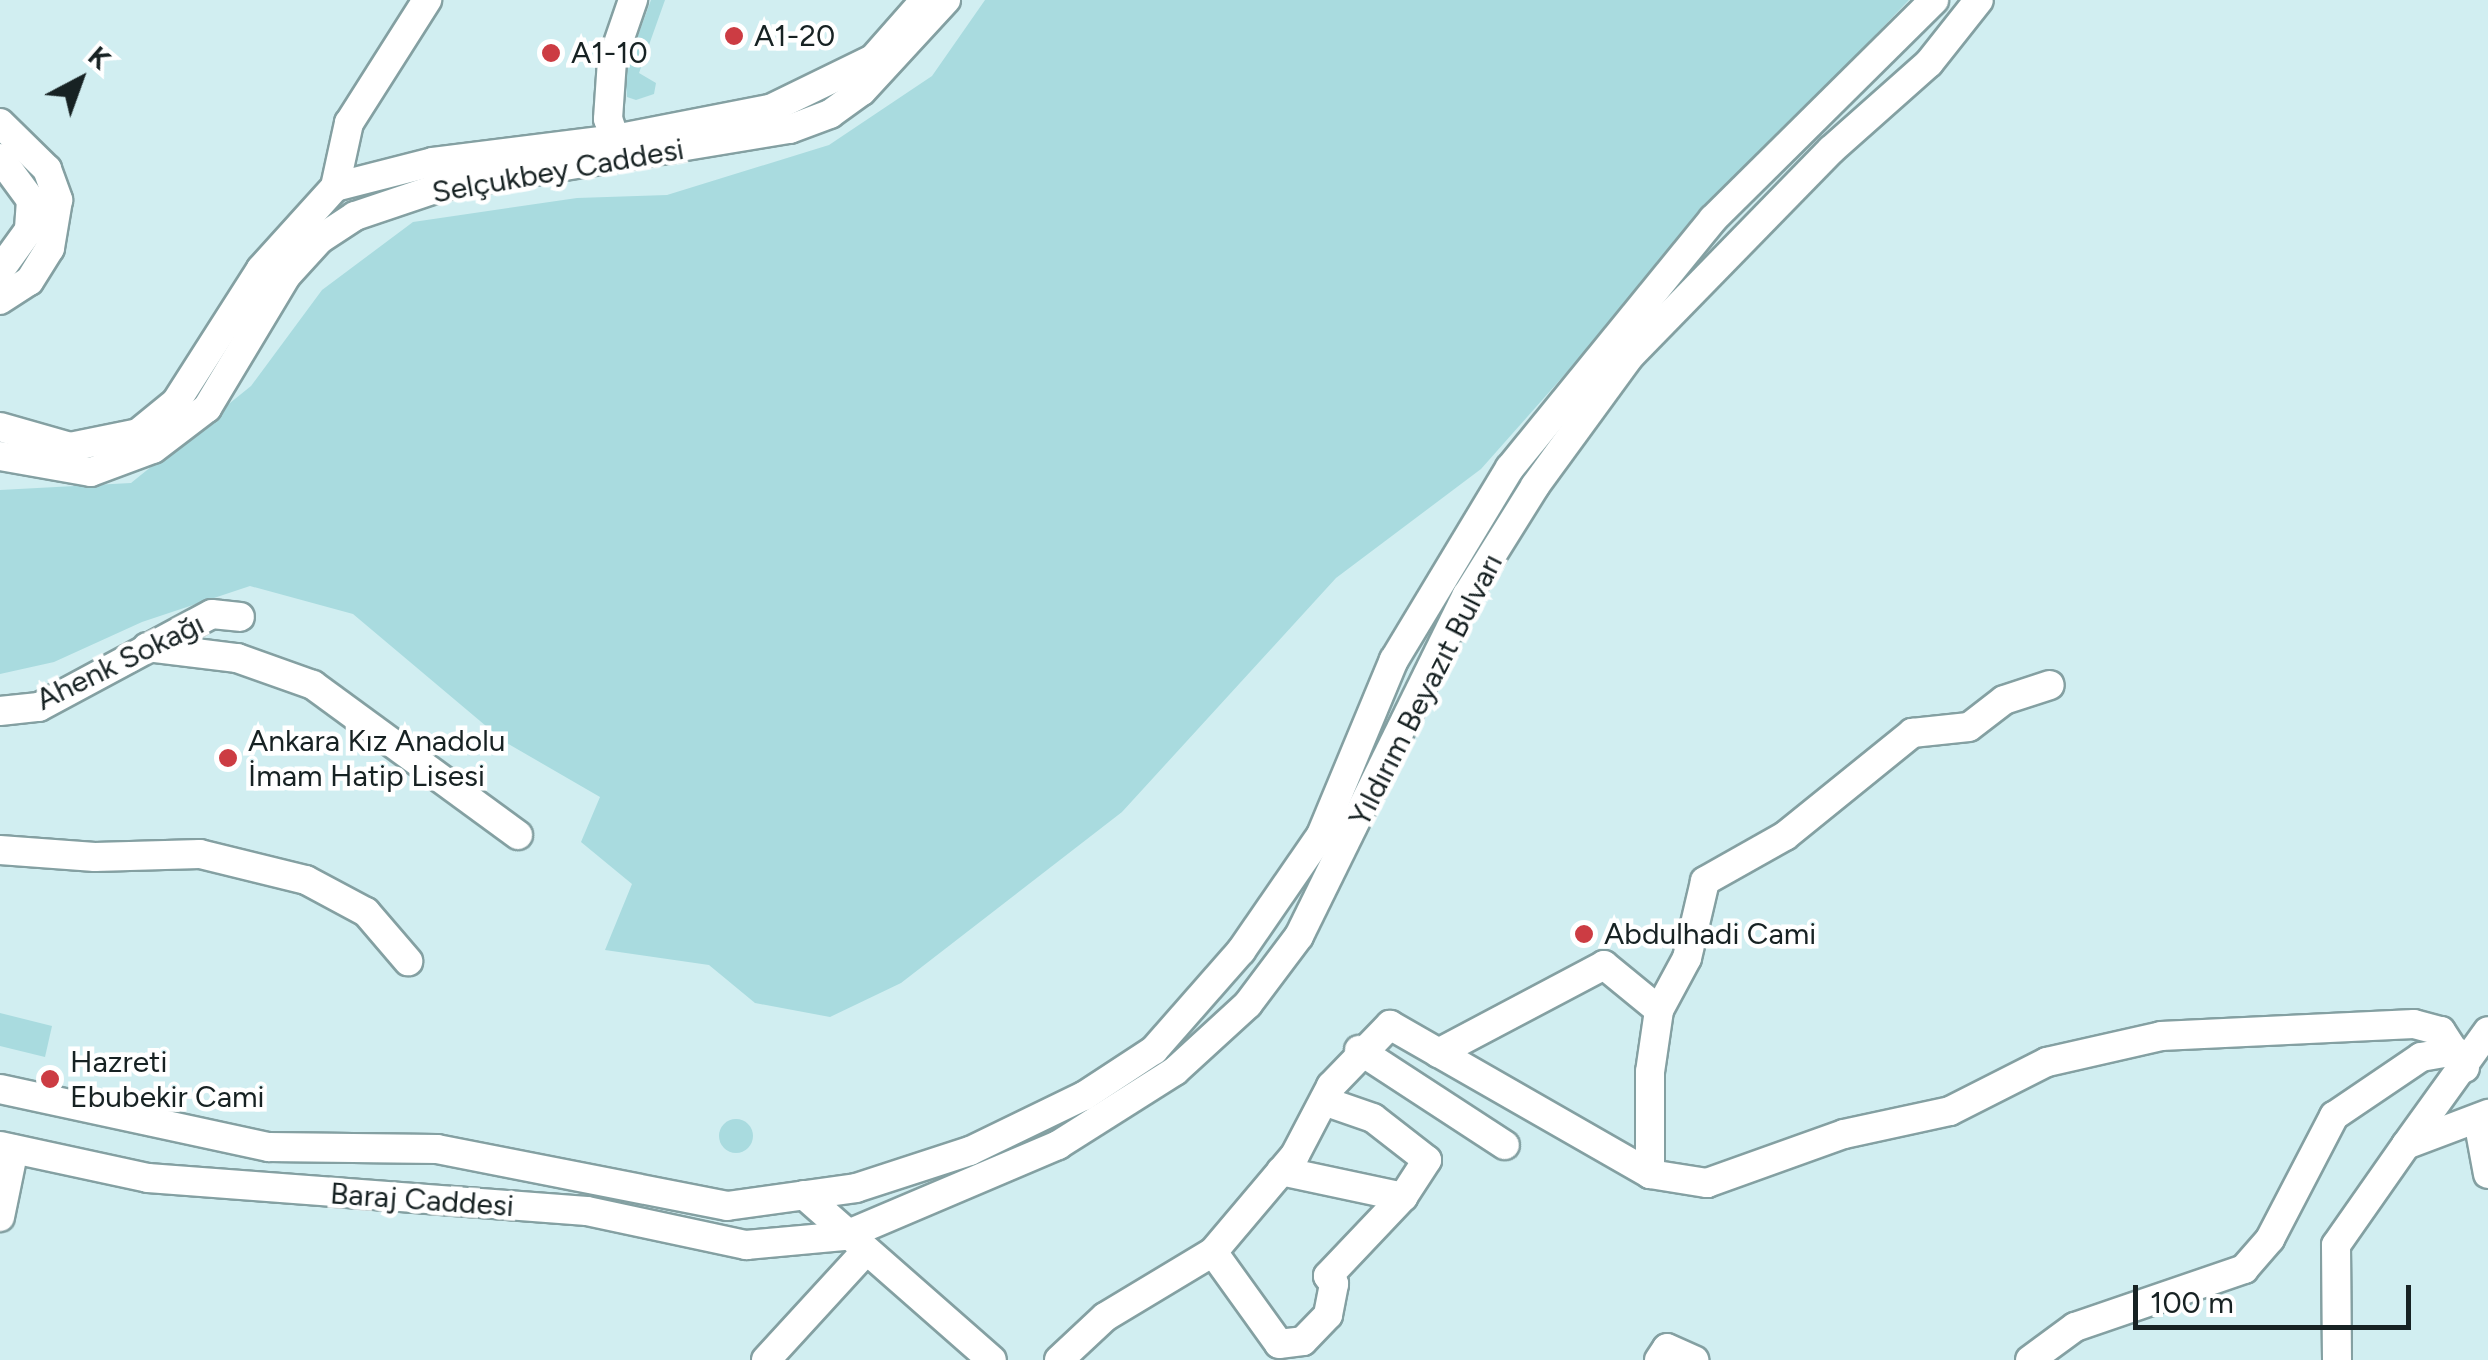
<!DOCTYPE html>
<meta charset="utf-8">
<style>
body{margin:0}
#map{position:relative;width:2488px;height:1360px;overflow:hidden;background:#d1eef1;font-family:Figtree,sans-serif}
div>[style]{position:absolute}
.green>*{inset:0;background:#a9dbdf}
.round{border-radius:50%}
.roads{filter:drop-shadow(2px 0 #84a0a2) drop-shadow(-2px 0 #84a0a2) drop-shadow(0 2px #84a0a2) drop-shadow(0 -2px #84a0a2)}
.minor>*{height:28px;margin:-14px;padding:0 14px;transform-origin:14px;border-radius:14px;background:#fff}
.dots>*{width:28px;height:28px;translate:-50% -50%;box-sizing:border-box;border:5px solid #fff;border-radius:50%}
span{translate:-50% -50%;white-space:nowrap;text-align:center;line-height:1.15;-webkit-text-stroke:9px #fff;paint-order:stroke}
.poi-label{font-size:30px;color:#172223}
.left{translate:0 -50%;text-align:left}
.street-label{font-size:30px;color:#172223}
.north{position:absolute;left:30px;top:30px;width:100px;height:100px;-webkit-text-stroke:8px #fff;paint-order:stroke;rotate:41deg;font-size:28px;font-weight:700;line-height:40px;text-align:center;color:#172223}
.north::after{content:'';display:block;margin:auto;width:35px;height:45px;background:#172223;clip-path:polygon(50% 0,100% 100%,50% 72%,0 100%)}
.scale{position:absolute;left:2133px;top:1285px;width:278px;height:45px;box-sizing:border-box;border:5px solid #172223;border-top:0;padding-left:12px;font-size:30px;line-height:35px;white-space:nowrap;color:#172223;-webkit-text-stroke:8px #fff;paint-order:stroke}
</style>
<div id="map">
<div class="green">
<div style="clip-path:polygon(651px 0,665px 0,639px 73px,656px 83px,654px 94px,636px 100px,627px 97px,625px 71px)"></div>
<div style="clip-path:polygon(985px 0,1909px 0,1751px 164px,1481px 469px,1336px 578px,1122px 812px,901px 983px,830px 1017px,755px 1003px,709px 965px,605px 950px,632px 884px,581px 842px,600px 797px,505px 742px,353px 614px,250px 586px,142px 622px,54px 662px,0 674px,0 490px,131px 483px,251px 386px,322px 290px,413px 222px,577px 198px,667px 195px,829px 145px,932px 76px)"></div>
<div style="clip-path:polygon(0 1013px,52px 1026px,45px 1057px,0 1046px)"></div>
<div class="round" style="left:719px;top:1119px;width:34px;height:34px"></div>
</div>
<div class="roads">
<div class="minor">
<div style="left:0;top:123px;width:66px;rotate:44.4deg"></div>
<div style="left:47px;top:169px;width:33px;rotate:70deg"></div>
<div style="left:58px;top:200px;width:49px;rotate:99.5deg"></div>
<div style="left:50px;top:248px;width:39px;rotate:122deg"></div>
<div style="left:29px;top:281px;width:35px;rotate:147deg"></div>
<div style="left:615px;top:139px;width:21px;rotate:-109deg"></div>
<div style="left:608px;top:119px;width:58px;rotate:-86.1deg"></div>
<div style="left:612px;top:61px;width:65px;rotate:-71deg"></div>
<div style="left:0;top:158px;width:52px;rotate:53.6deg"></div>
<div style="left:31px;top:200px;width:30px;rotate:94deg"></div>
<div style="left:29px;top:230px;width:49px;rotate:125.9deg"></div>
<div style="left:335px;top:187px;width:66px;rotate:-77.7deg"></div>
<div style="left:349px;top:123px;width:146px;rotate:-57.6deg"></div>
<div style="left:0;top:427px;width:73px;rotate:15.9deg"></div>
<div style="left:70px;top:447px;width:69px;rotate:-11.6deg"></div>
<div style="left:138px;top:433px;width:49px;rotate:-39.2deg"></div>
<div style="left:176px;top:402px;width:158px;rotate:-57.4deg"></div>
<div style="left:261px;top:269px;width:110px;rotate:-47.9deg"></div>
<div style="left:335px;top:187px;width:101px;rotate:-14.3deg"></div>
<div style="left:433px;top:162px;width:183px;rotate:-7.2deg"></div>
<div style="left:615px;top:139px;width:158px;rotate:-11deg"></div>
<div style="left:770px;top:109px;width:114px;rotate:-25.9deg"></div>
<div style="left:873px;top:59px;width:79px;rotate:-48.6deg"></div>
<div style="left:0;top:456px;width:92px;rotate:10deg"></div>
<div style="left:91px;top:472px;width:66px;rotate:-20.4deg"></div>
<div style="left:153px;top:449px;width:68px;rotate:-37.2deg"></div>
<div style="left:207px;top:408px;width:155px;rotate:-59deg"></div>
<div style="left:287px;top:275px;width:49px;rotate:-47.5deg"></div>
<div style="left:320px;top:239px;width:42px;rotate:-33.3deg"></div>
<div style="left:355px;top:216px;width:94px;rotate:-18.6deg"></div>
<div style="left:444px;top:186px;width:351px;rotate:-9.4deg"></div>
<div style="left:790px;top:129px;width:43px;rotate:-20.6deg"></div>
<div style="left:830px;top:114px;width:39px;rotate:-36deg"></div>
<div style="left:862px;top:91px;width:124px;rotate:-47.3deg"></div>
<div style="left:147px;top:647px;width:91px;rotate:7deg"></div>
<div style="left:237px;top:658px;width:81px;rotate:19.6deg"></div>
<div style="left:313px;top:685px;width:254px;rotate:36.2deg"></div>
<div style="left:0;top:711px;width:39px;rotate:-6deg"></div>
<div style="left:39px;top:707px;width:196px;rotate:-28.3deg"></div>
<div style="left:212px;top:614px;width:28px;rotate:6deg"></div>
<div style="left:0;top:850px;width:95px;rotate:4.2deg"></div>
<div style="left:95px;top:857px;width:105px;rotate:-1.6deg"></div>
<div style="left:200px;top:854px;width:109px;rotate:13.8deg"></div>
<div style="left:306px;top:880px;width:68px;rotate:28.1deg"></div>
<div style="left:366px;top:912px;width:65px;rotate:49.4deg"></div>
<div style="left:1359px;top:1050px;width:174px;rotate:33.1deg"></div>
<div style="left:1438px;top:1053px;width:188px;rotate:-27.9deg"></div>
<div style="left:1604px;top:965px;width:71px;rotate:39.3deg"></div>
<div style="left:0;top:1089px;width:275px;rotate:12.2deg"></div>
<div style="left:269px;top:1147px;width:168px;rotate:0.7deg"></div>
<div style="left:437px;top:1149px;width:296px;rotate:11.1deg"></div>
<div style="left:727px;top:1206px;width:130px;rotate:-7.9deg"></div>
<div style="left:856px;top:1188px;width:120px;rotate:-18deg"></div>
<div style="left:970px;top:1151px;width:127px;rotate:-25.8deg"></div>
<div style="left:1084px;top:1096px;width:84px;rotate:-33.3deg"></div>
<div style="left:1154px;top:1050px;width:132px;rotate:-48.7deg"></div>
<div style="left:1241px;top:951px;width:141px;rotate:-55.4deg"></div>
<div style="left:1321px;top:835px;width:190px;rotate:-67.4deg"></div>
<div style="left:1394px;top:660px;width:224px;rotate:-58.9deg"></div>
<div style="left:1510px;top:468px;width:321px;rotate:-50.8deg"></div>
<div style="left:1713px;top:219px;width:311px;rotate:-44.7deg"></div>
<div style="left:2478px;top:1120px;width:55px;rotate:79.5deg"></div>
<div style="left:2406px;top:1145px;width:140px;rotate:-54.3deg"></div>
<div style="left:0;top:1146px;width:151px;rotate:12.2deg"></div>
<div style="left:148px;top:1178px;width:440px;rotate:4.3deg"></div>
<div style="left:587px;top:1211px;width:163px;rotate:12.1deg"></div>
<div style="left:746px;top:1245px;width:98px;rotate:-5.2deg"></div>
<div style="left:844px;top:1236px;width:233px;rotate:-23deg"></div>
<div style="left:1058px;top:1145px;width:138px;rotate:-32.3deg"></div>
<div style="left:1175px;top:1071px;width:99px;rotate:-42.5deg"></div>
<div style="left:1248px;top:1004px;width:85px;rotate:-53.1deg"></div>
<div style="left:1299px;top:936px;width:380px;rotate:-63.8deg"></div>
<div style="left:1467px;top:595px;width:128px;rotate:-58deg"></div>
<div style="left:1535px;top:486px;width:160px;rotate:-53.9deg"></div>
<div style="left:1629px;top:357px;width:289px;rotate:-45.7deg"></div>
<div style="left:1831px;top:150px;width:131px;rotate:-41.6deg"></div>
<div style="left:1929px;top:63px;width:80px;rotate:-51.6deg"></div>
<div style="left:1281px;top:1171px;width:125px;rotate:12deg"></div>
<div style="left:1403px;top:1197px;width:44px;rotate:-57deg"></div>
<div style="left:1427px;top:1160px;width:68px;rotate:-142.1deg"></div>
<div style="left:1373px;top:1118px;width:52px;rotate:-160.9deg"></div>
<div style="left:1650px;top:1174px;width:102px;rotate:-90deg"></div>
<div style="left:1650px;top:1072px;width:63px;rotate:-81.7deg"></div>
<div style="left:1659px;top:1010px;width:59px;rotate:-61.7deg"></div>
<div style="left:1687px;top:958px;width:79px;rotate:-76.8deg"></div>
<div style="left:1705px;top:881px;width:92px;rotate:-29.4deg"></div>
<div style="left:1785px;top:836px;width:164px;rotate:-39deg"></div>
<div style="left:1912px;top:733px;width:57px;rotate:-6deg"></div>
<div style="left:1969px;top:727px;width:44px;rotate:-37.6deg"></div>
<div style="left:2004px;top:700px;width:48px;rotate:-18.1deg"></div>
<div style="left:804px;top:1195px;width:250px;rotate:41.3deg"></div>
<div style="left:0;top:1217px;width:69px;rotate:-78.4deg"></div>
<div style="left:1213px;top:1252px;width:113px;rotate:54.3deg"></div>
<div style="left:1279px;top:1344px;width:24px;rotate:-7deg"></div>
<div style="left:1303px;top:1341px;width:36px;rotate:-46deg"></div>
<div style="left:1328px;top:1315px;width:32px;rotate:-79deg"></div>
<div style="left:1334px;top:1284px;width:10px;rotate:-127deg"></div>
<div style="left:1328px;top:1276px;width:109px;rotate:-46.5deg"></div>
<div style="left:766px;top:1360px;width:145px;rotate:-47.5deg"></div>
<div style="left:1059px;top:1360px;width:63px;rotate:-43.1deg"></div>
<div style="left:1105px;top:1317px;width:126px;rotate:-31deg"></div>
<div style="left:1213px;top:1252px;width:127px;rotate:-49.8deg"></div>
<div style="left:1295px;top:1155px;width:78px;rotate:-62.4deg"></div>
<div style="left:1331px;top:1086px;width:85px;rotate:-46deg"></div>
<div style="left:1390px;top:1025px;width:300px;rotate:29.8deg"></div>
<div style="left:1650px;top:1174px;width:58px;rotate:9deg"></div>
<div style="left:1707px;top:1183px;width:145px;rotate:-19.7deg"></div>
<div style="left:1844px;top:1134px;width:108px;rotate:-12.2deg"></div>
<div style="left:1950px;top:1111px;width:109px;rotate:-26.8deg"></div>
<div style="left:2047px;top:1062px;width:117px;rotate:-12.8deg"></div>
<div style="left:2161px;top:1036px;width:253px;rotate:-2.7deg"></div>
<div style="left:2414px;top:1024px;width:28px;rotate:15deg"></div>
<div style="left:2441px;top:1031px;width:44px;rotate:57deg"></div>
<div style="left:1659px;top:1360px;width:14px;rotate:-56deg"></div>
<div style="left:1667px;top:1348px;width:30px;rotate:24deg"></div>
<div style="left:2030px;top:1360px;width:56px;rotate:-36.3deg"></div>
<div style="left:2075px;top:1327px;width:179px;rotate:-18.9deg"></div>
<div style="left:2244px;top:1269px;width:40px;rotate:-49deg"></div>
<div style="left:2270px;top:1239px;width:139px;rotate:-62.5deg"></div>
<div style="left:2334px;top:1116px;width:105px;rotate:-34.1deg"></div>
<div style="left:2421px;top:1057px;width:35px;rotate:-10deg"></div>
<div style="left:2337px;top:1360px;width:115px;rotate:-90.5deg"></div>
<div style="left:2336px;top:1245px;width:122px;rotate:-55deg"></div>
<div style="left:2406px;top:1145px;width:88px;rotate:-20.7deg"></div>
</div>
</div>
<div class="dots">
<div style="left:734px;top:36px;background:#cc3c43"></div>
<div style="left:551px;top:53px;background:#cc3c43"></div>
<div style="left:228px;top:758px;background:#cc3c43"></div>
<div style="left:1584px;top:934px;background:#cc3c43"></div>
<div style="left:50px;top:1079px;background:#cc3c43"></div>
</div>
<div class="poi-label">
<span class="left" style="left:754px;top:36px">A1-20</span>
<span class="left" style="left:571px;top:53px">A1-10</span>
<span class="left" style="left:248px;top:758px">Ankara Kız Anadolu<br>İmam Hatip Lisesi</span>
<span class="left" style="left:1604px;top:934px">Abdulhadi Cami</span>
<span class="left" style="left:70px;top:1079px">Hazreti<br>Ebubekir Cami</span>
</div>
<div class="street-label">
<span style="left:558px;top:171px;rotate:-10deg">Selçukbey Caddesi</span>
<span style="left:120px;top:662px;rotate:-26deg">Ahenk Sokağı</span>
<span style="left:1426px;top:690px;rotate:-63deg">Yıldırım Beyazıt Bulvarı</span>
<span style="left:422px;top:1200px;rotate:4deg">Baraj Caddesi</span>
</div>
<div class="north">K</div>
<div class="scale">100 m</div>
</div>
